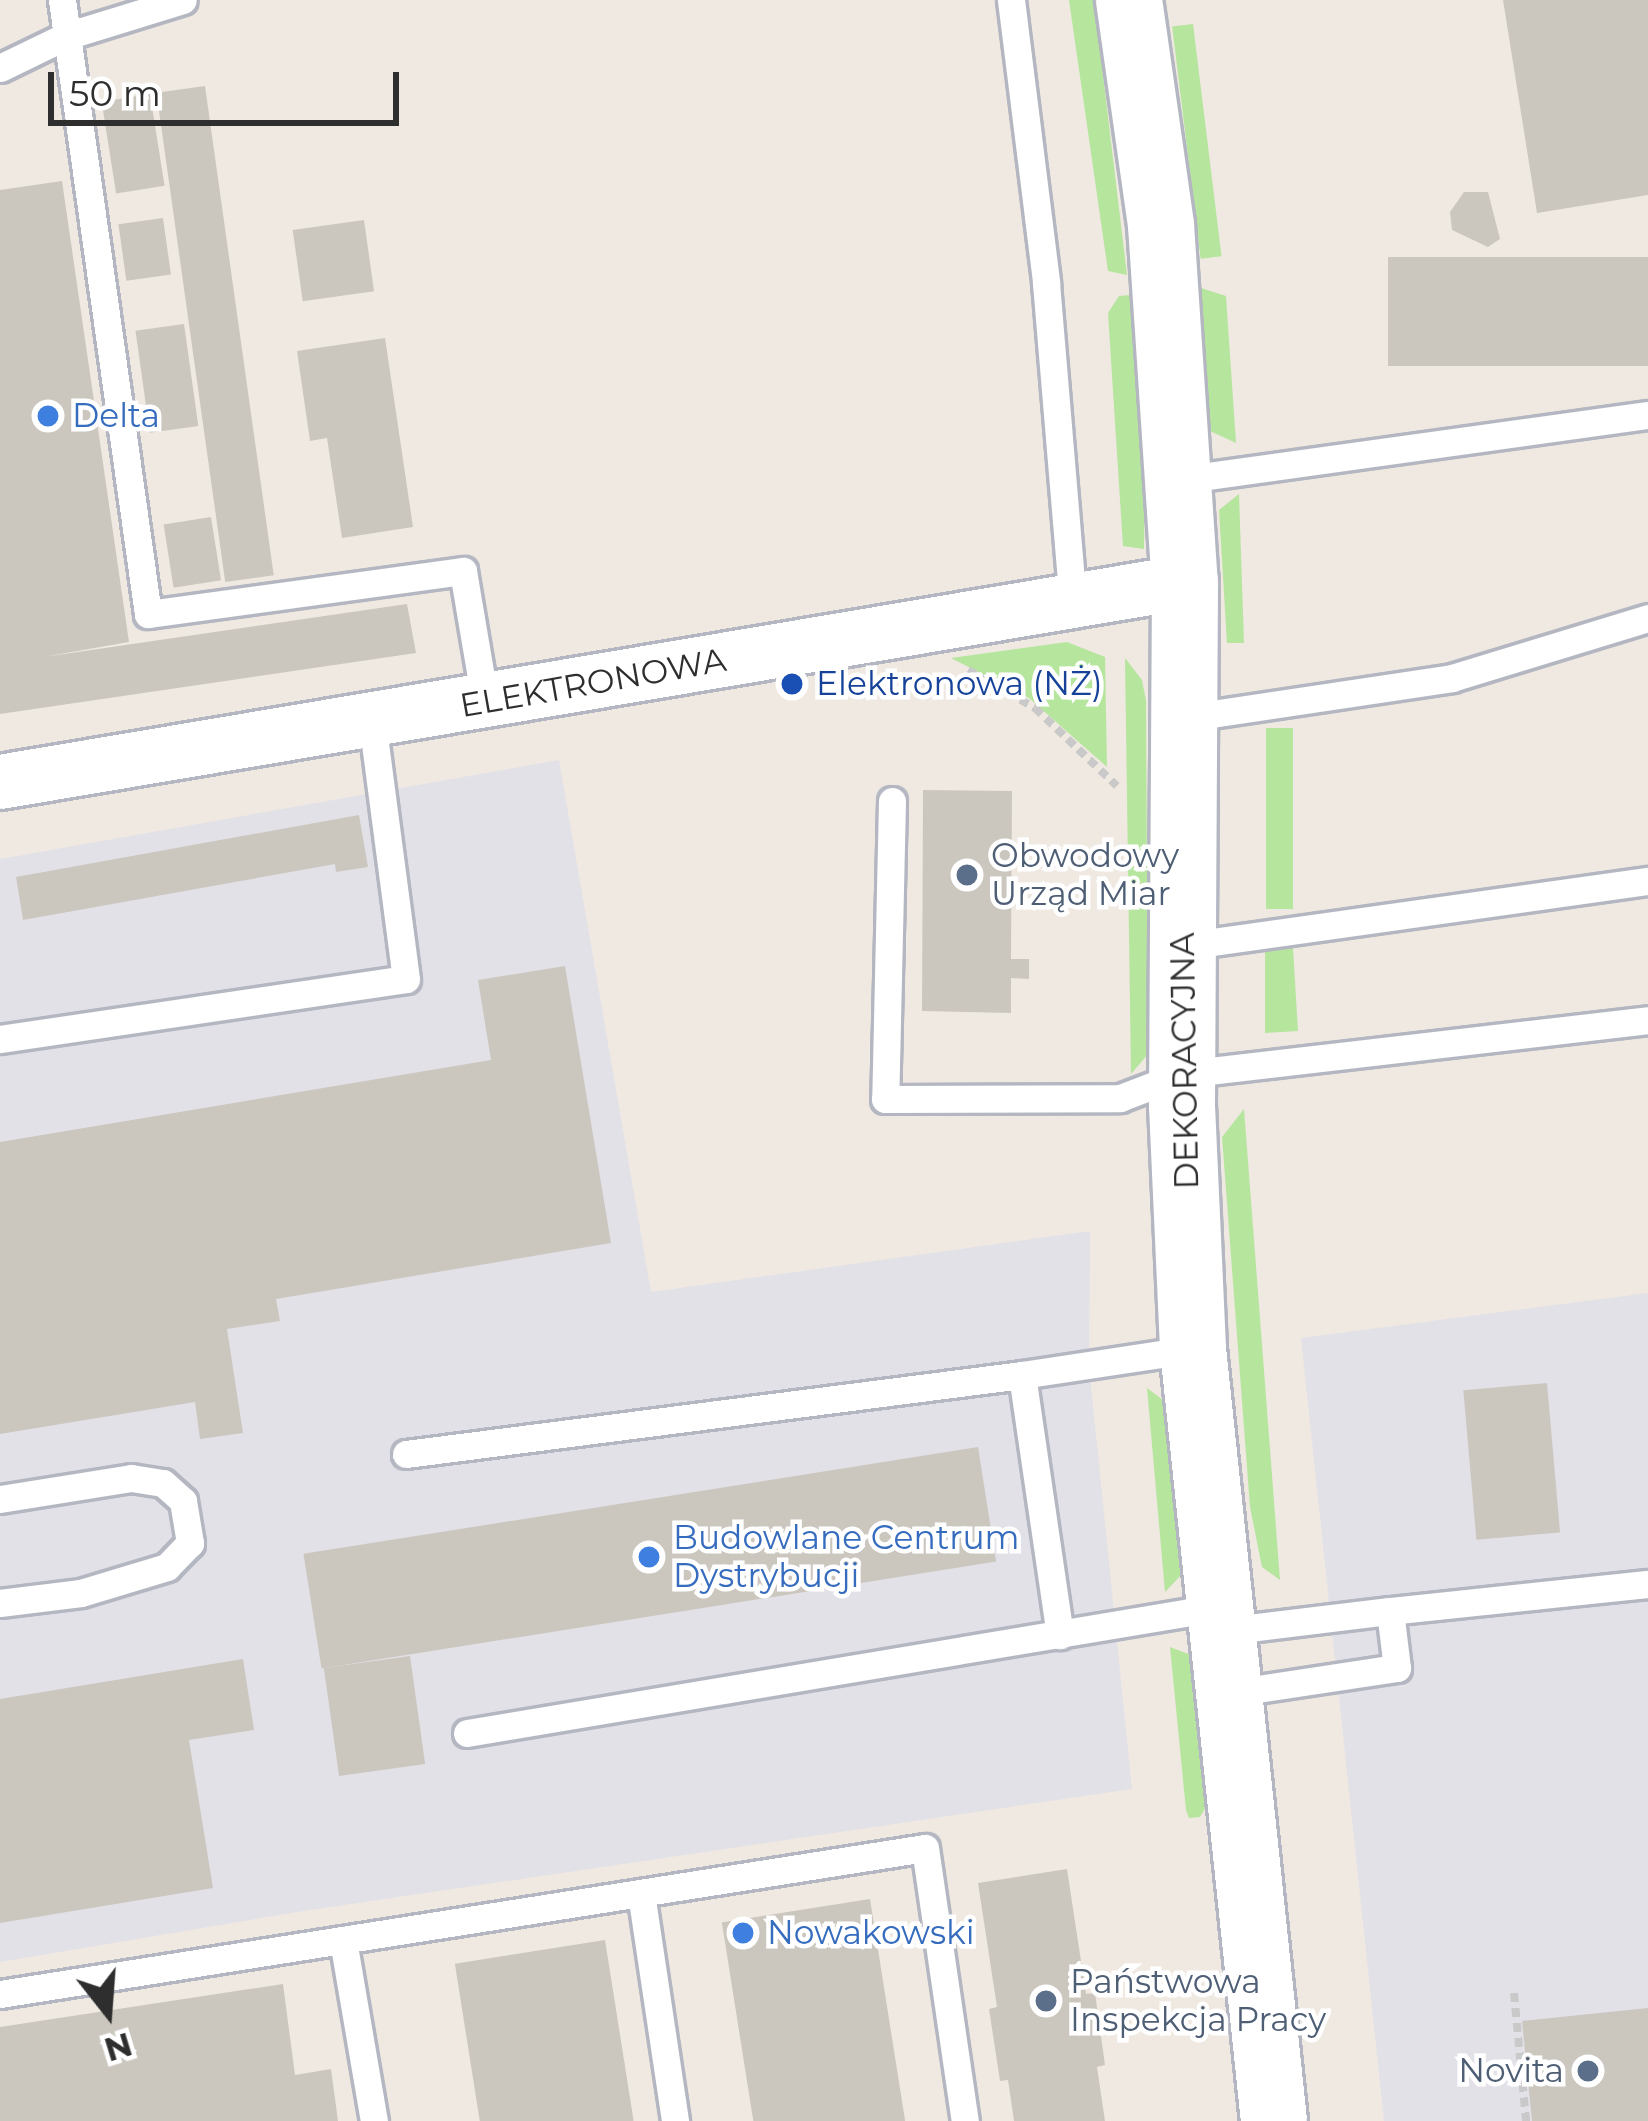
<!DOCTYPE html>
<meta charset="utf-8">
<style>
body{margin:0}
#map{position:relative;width:1648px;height:2121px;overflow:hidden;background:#efe9e1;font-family:Montserrat,sans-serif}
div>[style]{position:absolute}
.industrial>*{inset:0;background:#e3e1e8}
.green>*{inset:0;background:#b6e59e;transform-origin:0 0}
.building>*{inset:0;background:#cbc7bf;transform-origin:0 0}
.path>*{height:8px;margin-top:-4px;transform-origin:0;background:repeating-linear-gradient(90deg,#c9c9c9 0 9px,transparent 0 15px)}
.roads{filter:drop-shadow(3px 0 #b4b7c1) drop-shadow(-3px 0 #b4b7c1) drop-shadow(0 3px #b4b7c1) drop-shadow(0 -3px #b4b7c1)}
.lane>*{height:27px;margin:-13.5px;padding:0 13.5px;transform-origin:13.5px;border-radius:13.5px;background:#fff}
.street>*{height:54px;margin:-27px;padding:0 27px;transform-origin:27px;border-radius:27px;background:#fff}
.secondary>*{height:66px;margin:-33px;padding:0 33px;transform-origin:33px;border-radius:33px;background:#fff}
.dots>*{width:33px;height:33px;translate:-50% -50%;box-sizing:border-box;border:6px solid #fff;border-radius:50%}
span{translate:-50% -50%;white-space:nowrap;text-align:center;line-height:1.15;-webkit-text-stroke:9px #fff;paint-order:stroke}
.shop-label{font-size:33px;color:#366cbe}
.left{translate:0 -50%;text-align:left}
.street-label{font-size:33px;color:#2e2e2e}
.transit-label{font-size:33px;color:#164399}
.service-label{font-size:33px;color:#4e5e75}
.right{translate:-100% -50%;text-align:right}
.north{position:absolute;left:48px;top:1953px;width:120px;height:120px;-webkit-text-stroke:9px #fff;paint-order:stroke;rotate:163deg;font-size:33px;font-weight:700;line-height:48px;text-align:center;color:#2e2e2e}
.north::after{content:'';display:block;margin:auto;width:42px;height:54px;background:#2e2e2e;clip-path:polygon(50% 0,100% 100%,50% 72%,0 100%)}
.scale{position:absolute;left:48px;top:72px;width:351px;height:54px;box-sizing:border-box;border:6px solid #2e2e2e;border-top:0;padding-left:15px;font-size:36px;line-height:42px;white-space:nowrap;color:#2e2e2e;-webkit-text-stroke:9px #fff;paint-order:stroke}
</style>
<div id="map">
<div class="industrial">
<div style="clip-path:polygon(559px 760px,651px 1292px,1090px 1231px,1089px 1366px,1132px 1789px,297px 1912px,0 1962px,0 859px)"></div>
<div style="clip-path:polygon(1648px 1293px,1648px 2121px,1384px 2121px,1301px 1338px)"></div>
</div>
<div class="green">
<div style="clip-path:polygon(1069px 0,1094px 0,1127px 275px,1108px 271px)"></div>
<div style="left:1193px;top:24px;width:234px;height:21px;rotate:83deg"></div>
<div style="clip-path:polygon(1201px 288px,1226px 296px,1236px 443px,1210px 431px)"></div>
<div style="clip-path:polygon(1131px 295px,1145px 464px,1144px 549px,1123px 546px,1108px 313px,1119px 296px)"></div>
<div style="clip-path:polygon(1239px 494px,1244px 643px,1227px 643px,1219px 510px)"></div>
<div style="clip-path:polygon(1067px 642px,1105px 657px,1107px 767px,1029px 698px,951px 658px)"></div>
<div style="clip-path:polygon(1125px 658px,1142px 680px,1146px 701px,1148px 1054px,1131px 1074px)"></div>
<div style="left:1293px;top:728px;width:181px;height:27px;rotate:90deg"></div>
<div style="clip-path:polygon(1293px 948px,1298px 1031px,1265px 1033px,1265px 949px)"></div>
<div style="clip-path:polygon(1244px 1109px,1280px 1580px,1262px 1567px,1250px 1507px,1222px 1137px)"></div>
<div style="clip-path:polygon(1147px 1388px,1171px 1406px,1185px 1571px,1165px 1592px)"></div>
<div style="clip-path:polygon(1170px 1647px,1191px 1655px,1209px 1802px,1200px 1817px,1189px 1818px,1186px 1810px)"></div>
</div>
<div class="building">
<div style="clip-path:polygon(1503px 0,1648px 0,1648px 195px,1537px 213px)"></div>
<div style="left:205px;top:86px;width:494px;height:49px;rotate:82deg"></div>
<div style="left:150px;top:94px;width:93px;height:49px;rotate:81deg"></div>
<div style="clip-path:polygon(62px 181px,129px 642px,43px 657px,407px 604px,416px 653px,0 714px,0 190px)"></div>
<div style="clip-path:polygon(1464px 192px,1488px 192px,1500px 239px,1488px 247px,1452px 230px,1450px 212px)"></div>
<div style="left:163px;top:218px;width:57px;height:45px;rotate:82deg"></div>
<div style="left:364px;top:220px;width:72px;height:72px;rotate:82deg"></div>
<div style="left:1648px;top:257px;width:109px;height:260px;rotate:90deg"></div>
<div style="left:184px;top:324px;width:103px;height:49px;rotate:82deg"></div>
<div style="clip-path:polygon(385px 338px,413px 527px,342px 538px,327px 438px,310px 441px,297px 351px)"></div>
<div style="left:211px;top:517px;width:64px;height:48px;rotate:81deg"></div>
<div style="clip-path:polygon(923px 790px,1012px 791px,1011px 959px,1029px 959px,1029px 979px,1011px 978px,1011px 1013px,922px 1011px)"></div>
<div style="clip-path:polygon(359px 815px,368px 867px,336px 872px,335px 864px,23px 920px,16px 877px)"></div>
<div style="clip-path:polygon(565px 966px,611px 1243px,276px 1299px,280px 1321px,227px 1329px,243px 1433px,200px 1439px,195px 1402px,0 1434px,0 1142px,491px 1060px,478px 980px)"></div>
<div style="left:1547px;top:1383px;width:150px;height:84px;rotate:85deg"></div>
<div style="left:978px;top:1447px;width:116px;height:683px;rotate:81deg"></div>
<div style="left:410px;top:1656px;width:109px;height:87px;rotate:82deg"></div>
<div style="clip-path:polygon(243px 1659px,254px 1730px,189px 1740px,213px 1888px,0 1923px,0 1699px)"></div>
<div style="clip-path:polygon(1067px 1869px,1086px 1994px,1095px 1993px,1105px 2065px,1097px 2067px,1105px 2121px,1014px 2121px,1008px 2080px,1000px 2081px,989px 2009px,997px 2007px,978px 1883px)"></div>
<div style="left:870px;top:1899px;width:225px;height:150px;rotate:81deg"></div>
<div style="left:605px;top:1940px;width:183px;height:152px;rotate:81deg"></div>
<div style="clip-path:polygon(283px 1984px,295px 2075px,331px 2069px,338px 2121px,0 2121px,0 2027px)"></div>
<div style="clip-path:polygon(1648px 2008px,1648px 2121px,1532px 2121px,1522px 2021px)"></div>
</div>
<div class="path">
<div style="left:968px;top:670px;width:77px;rotate:29.6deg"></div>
<div style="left:1035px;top:708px;width:113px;rotate:43.6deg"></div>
<div style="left:1514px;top:1993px;width:129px;rotate:84.6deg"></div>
</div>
<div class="roads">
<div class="lane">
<div style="left:62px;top:0;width:620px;rotate:82.03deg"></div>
<div style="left:148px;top:614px;width:318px;rotate:-7.8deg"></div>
<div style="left:463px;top:571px;width:132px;rotate:80.4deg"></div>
<div style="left:1011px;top:0;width:285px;rotate:82.9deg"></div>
<div style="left:1046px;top:283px;width:320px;rotate:85.2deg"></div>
<div style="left:0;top:68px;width:73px;rotate:-25.9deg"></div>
<div style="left:66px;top:36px;width:122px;rotate:-17.1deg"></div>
<div style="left:1179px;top:480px;width:473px;rotate:-7.9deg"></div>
<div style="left:1185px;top:718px;width:270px;rotate:-8.5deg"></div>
<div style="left:1452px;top:678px;width:205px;rotate:-17deg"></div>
<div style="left:892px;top:801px;width:298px;rotate:91.3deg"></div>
<div style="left:885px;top:1099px;width:235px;rotate:-0.2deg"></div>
<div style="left:1120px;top:1098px;width:67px;rotate:-20.9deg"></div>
<div style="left:1183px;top:1074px;width:468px;rotate:-6.6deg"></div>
<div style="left:1184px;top:946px;width:469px;rotate:-8deg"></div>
<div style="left:0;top:1039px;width:410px;rotate:-8.4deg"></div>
<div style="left:406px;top:979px;width:261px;rotate:-97.5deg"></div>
<div style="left:1022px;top:1375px;width:173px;rotate:-8.6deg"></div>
<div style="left:406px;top:1454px;width:621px;rotate:-7.31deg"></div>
<div style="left:1022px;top:1375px;width:263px;rotate:81.7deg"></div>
<div style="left:0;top:1499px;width:133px;rotate:-9.1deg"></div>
<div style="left:131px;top:1478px;width:32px;rotate:9deg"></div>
<div style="left:163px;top:1483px;width:27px;rotate:42deg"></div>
<div style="left:183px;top:1501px;width:43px;rotate:80.5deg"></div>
<div style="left:190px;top:1543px;width:33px;rotate:134deg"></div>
<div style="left:167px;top:1567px;width:90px;rotate:163.2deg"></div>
<div style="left:81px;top:1593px;width:82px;rotate:173deg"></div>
<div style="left:1224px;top:1631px;width:167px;rotate:-6.9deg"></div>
<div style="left:1231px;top:1693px;width:168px;rotate:-8.6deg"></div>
<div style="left:1397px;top:1668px;width:57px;rotate:-97deg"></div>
<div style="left:1390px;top:1611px;width:259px;rotate:-6deg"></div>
<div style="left:467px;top:1733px;width:763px;rotate:-9.5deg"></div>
<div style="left:641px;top:1893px;width:231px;rotate:81.5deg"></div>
<div style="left:343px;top:1940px;width:184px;rotate:80.3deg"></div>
<div style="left:0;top:1994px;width:936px;rotate:-8.97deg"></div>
<div style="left:925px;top:1848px;width:276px;rotate:81.7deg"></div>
</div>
<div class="street">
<div style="left:0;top:782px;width:1202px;rotate:-9.58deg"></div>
</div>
<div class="secondary">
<div style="left:1129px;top:0;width:227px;rotate:81.9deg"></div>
<div style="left:1161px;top:225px;width:358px;rotate:86.2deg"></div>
<div style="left:1185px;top:582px;width:524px;rotate:90.33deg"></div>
<div style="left:1182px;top:1106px;width:243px;rotate:87.4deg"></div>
<div style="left:1193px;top:1349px;width:776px;rotate:84.01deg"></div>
</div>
</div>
<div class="dots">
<div style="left:48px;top:416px;background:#3f7fe0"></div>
<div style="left:792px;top:684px;background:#1a4fb4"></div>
<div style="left:967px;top:875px;background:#5c6f8a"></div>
<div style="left:649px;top:1557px;background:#3f7fe0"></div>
<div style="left:743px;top:1933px;background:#3f7fe0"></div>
<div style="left:1046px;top:2001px;background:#5c6f8a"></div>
<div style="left:1588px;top:2071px;background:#5c6f8a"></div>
</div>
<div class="shop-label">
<span class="left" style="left:72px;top:416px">Delta</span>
<span class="left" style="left:673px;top:1557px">Budowlane Centrum<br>Dystrybucji</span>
<span class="left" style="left:767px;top:1933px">Nowakowski</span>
</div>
<div class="street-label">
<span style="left:593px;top:683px;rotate:-10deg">ELEKTRONOWA</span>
<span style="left:1185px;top:1061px;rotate:-91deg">DEKORACYJNA</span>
</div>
<div class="transit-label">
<span class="left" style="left:816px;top:684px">Elektronowa (NŻ)</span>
</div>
<div class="service-label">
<span class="left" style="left:991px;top:875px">Obwodowy<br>Urząd Miar</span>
<span class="left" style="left:1070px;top:2001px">Państwowa<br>Inspekcja Pracy</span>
<span class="right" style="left:1564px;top:2071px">Novita</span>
</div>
<div class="north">N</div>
<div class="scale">50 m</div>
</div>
